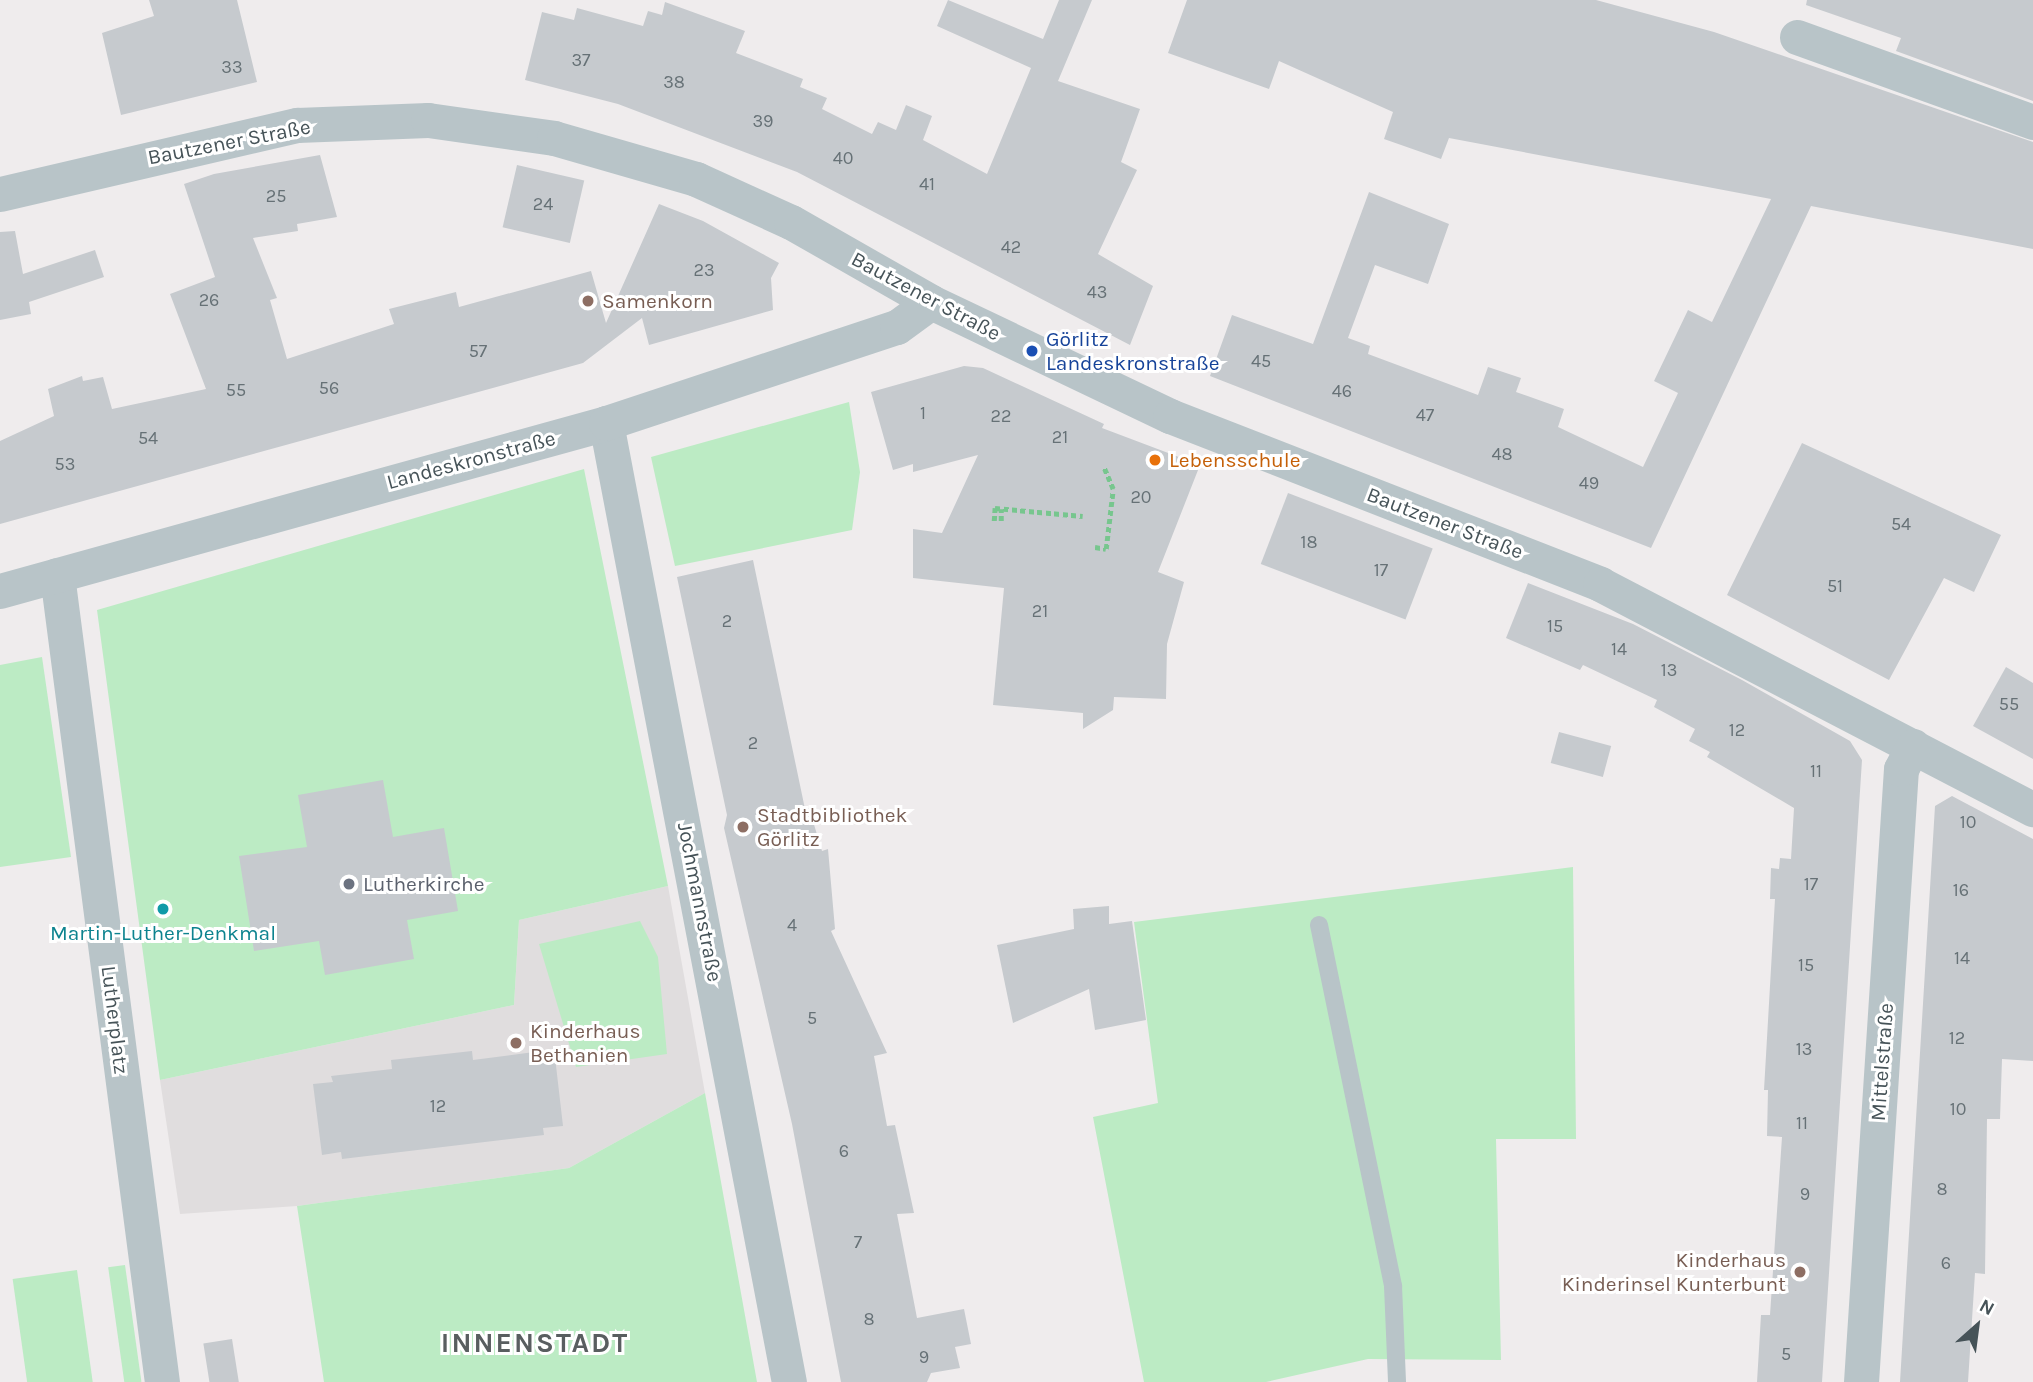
<!DOCTYPE html>
<meta charset="utf-8">
<style>
body{margin:0}
#map{position:relative;width:2033px;height:1382px;overflow:hidden;background:#efeced;font-family:Karla,sans-serif}
div>[style]{position:absolute}
.education>*{inset:0;background:#e0ddde}
.green>*{inset:0;background:#bcebc4;transform-origin:0 0}
.building>*{inset:0;background:#c6cace;transform-origin:0 0}
.path>*{height:4.5px;margin-top:-2.25px;transform-origin:0;background:repeating-linear-gradient(90deg,#77c68e 0 5px,transparent 0 8.5px)}
.service>*{height:18px;margin:-9px;padding:0 9px;transform-origin:9px;border-radius:9px;background:#b8c4c8}
.minor>*{height:35px;margin:-17.5px;padding:0 17.5px;transform-origin:17.5px;border-radius:17.5px;background:#b8c4c8}
.dots>*{width:19px;height:19px;translate:-50% -50%;box-sizing:border-box;border:4px solid #fff;border-radius:50%}
span{translate:-50% -50%;white-space:nowrap;text-align:center;line-height:1.15;-webkit-text-stroke:6px #fff;paint-order:stroke}
.number-label{font-size:18px;color:#667176}
.number-label span{-webkit-text-stroke-width:0}
.street-label{font-size:21px;color:#465358}
.education-label{font-size:21px;color:#785e54}
.left{translate:0 -50%;text-align:left}
.right{translate:-100% -50%;text-align:right}
.transit-label{font-size:21px;color:#164399}
.food-label{font-size:21px;color:#c56008}
.worship-label{font-size:21px;color:#5b616d}
.culture-label{font-size:21px;color:#0d838f}
.district-label{font-size:28px;color:#595e60;font-weight:700;letter-spacing:2px}
.north{position:absolute;left:1942px;top:1291px;width:70px;height:70px;-webkit-text-stroke:5px #fff;paint-order:stroke;rotate:28deg;font-size:19px;font-weight:700;line-height:28px;text-align:center;color:#465358}
.north::after{content:'';display:block;margin:auto;width:24px;height:32px;background:#465358;clip-path:polygon(50% 0,100% 100%,50% 72%,0 100%)}
</style>
<div id="map">
<div class="education">
<div style="clip-path:polygon(668px 886px,705px 1093px,569px 1168px,297px 1206px,180px 1214px,160px 1080px,514px 1005px,519px 920px)"></div>
</div>
<div class="green">
<div style="clip-path:polygon(849px 402px,860px 472px,852px 530px,675px 566px,651px 457px)"></div>
<div style="clip-path:polygon(584px 469px,668px 886px,519px 920px,514px 1005px,160px 1080px,97px 610px)"></div>
<div style="clip-path:polygon(42px 657px,71px 857px,0 867px,0 665px)"></div>
<div style="clip-path:polygon(1573px 867px,1576px 1139px,1496px 1139px,1501px 1360px,1368px 1359px,1266px 1382px,1144px 1382px,1093px 1117px,1158px 1103px,1134px 922px)"></div>
<div style="clip-path:polygon(640px 921px,658px 957px,667px 1054px,576px 1067px,539px 944px)"></div>
<div style="clip-path:polygon(705px 1093px,757px 1382px,324px 1382px,297px 1206px,569px 1168px)"></div>
<div style="left:125px;top:1265px;width:118px;height:17px;rotate:82deg"></div>
<div style="left:77px;top:1270px;width:113px;height:65px;rotate:82deg"></div>
</div>
<div class="building">
<div style="clip-path:polygon(149px 0,237px 0,257px 82px,121px 115px,102px 33px,154px 16px)"></div>
<div style="clip-path:polygon(948px 0,1043px 39px,1059px 0,1092px 0,1058px 81px,1140px 109px,1121px 162px,1137px 170px,1098px 254px,1153px 286px,1130px 345px,797px 172px,618px 104px,525px 80px,542px 12px,574px 20px,577px 8px,643px 26px,648px 11px,662px 15px,665px 2px,745px 31px,736px 53px,803px 79px,800px 87px,827px 98px,822px 109px,872px 134px,878px 122px,896px 130px,906px 105px,932px 116px,923px 140px,987px 174px,1031px 68px,937px 26px)"></div>
<div style="clip-path:polygon(1187px 0,1596px 0,1714px 32px,2033px 142px,2033px 249px,1811px 206px,1651px 548px,1210px 376px,1232px 315px,1313px 344px,1369px 192px,1449px 224px,1428px 284px,1375px 265px,1348px 338px,1370px 346px,1368px 354px,1478px 395px,1488px 367px,1521px 378px,1516px 392px,1564px 409px,1558px 427px,1643px 467px,1678px 393px,1654px 381px,1688px 310px,1712px 322px,1771px 199px,1449px 138px,1441px 159px,1384px 139px,1393px 112px,1279px 61px,1269px 89px,1168px 53px)"></div>
<div style="clip-path:polygon(1807px 0,2033px 0,2033px 101px,1896px 51px,1901px 38px,1806px 5px)"></div>
<div style="clip-path:polygon(320px 155px,337px 217px,297px 224px,298px 231px,253px 238px,277px 298px,270px 300px,287px 359px,394px 324px,389px 309px,456px 292px,459px 307px,591px 271px,606px 323px,659px 204px,703px 221px,779px 263px,771px 278px,773px 310px,649px 345px,642px 318px,583px 363px,0 524px,0 441px,54px 416px,48px 389px,82px 376px,83px 381px,103px 377px,112px 409px,206px 389px,170px 294px,215px 277px,184px 184px,214px 174px)"></div>
<div style="left:517px;top:165px;width:69px;height:64px;rotate:13deg"></div>
<div style="clip-path:polygon(15px 231px,23px 274px,95px 250px,104px 277px,29px 302px,31px 314px,0 320px,0 232px)"></div>
<div style="clip-path:polygon(964px 366px,983px 368px,1104px 424px,1102px 428px,1200px 465px,1158px 572px,1184px 582px,1167px 644px,1166px 699px,1114px 697px,1113px 710px,1083px 729px,1083px 713px,993px 705px,1004px 588px,913px 578px,913px 529px,942px 533px,978px 455px,913px 472px,913px 464px,893px 470px,871px 392px)"></div>
<div style="clip-path:polygon(1802px 443px,2001px 535px,1974px 592px,1944px 578px,1889px 680px,1727px 595px)"></div>
<div style="left:1288px;top:493px;width:155px;height:76px;rotate:21deg"></div>
<div style="clip-path:polygon(753px 560px,805px 809px,809px 808px,822px 851px,828px 849px,835px 929px,831px 931px,887px 1053px,874px 1056px,887px 1126px,895px 1125px,914px 1213px,897px 1214px,917px 1318px,964px 1309px,971px 1344px,955px 1347px,960px 1368px,931px 1373px,927px 1382px,841px 1382px,792px 1124px,724px 828px,727px 815px,677px 577px)"></div>
<div style="clip-path:polygon(1528px 583px,1633px 624px,1742px 680px,1850px 741px,1862px 760px,1822px 1382px,1757px 1382px,1761px 1315px,1770px 1315px,1782px 1137px,1767px 1136px,1768px 1090px,1764px 1090px,1775px 899px,1770px 899px,1771px 868px,1779px 869px,1780px 858px,1791px 859px,1794px 808px,1707px 757px,1710px 752px,1689px 741px,1695px 729px,1654px 707px,1657px 700px,1583px 665px,1580px 670px,1506px 638px)"></div>
<div style="clip-path:polygon(2006px 667px,2033px 683px,2033px 759px,1973px 726px)"></div>
<div style="left:1559px;top:732px;width:54px;height:32px;rotate:15deg"></div>
<div style="clip-path:polygon(383px 780px,393px 837px,444px 828px,458px 911px,407px 920px,414px 959px,325px 975px,319px 941px,254px 951px,239px 856px,307px 847px,298px 795px)"></div>
<div style="clip-path:polygon(1952px 796px,2033px 839px,2033px 1061px,2002px 1059px,2000px 1119px,1987px 1119px,1985px 1274px,1975px 1273px,1968px 1382px,1900px 1382px,1935px 806px)"></div>
<div style="clip-path:polygon(1109px 906px,1109px 924px,1132px 921px,1146px 1020px,1095px 1030px,1089px 989px,1013px 1023px,997px 945px,1074px 929px,1073px 909px)"></div>
<div style="clip-path:polygon(472px 1051px,473px 1060px,534px 1052px,535px 1059px,555px 1057px,563px 1126px,543px 1128px,544px 1135px,342px 1159px,341px 1152px,322px 1155px,313px 1084px,333px 1082px,331px 1076px,392px 1069px,391px 1060px)"></div>
<div style="left:232px;top:1339px;width:44px;height:29px;rotate:81deg"></div>
</div>
<div class="path">
<div style="left:994px;top:521px;width:13px;rotate:-86deg"></div>
<div style="left:995px;top:508px;width:88px;rotate:5.2deg"></div>
<div style="left:1001px;top:521px;width:12px;rotate:-90deg"></div>
<div style="left:1095px;top:547px;width:11px;rotate:10deg"></div>
<div style="left:1106px;top:549px;width:60px;rotate:-83.3deg"></div>
<div style="left:1113px;top:489px;width:23px;rotate:-113deg"></div>
</div>
<div class="service">
<div style="left:1319px;top:925px;width:369px;rotate:78.4deg"></div>
<div style="left:1393px;top:1286px;width:96px;rotate:87.6deg"></div>
</div>
<div class="minor">
<div style="left:1797px;top:37px;width:251px;rotate:19.8deg"></div>
<div style="left:0;top:194px;width:305px;rotate:-13.1deg"></div>
<div style="left:297px;top:125px;width:131px;rotate:-2.2deg"></div>
<div style="left:428px;top:120px;width:127px;rotate:8.1deg"></div>
<div style="left:554px;top:138px;width:148px;rotate:16.1deg"></div>
<div style="left:696px;top:179px;width:104px;rotate:24.4deg"></div>
<div style="left:791px;top:222px;width:161px;rotate:29.7deg"></div>
<div style="left:931px;top:302px;width:265px;rotate:25.5deg"></div>
<div style="left:1170px;top:416px;width:462px;rotate:21.3deg"></div>
<div style="left:1600px;top:584px;width:488px;rotate:27.5deg"></div>
<div style="left:606px;top:423px;width:976px;rotate:79.2deg"></div>
<div style="left:57px;top:575px;width:814px;rotate:82.59deg"></div>
<div style="left:0;top:591px;width:629px;rotate:-15.49deg"></div>
<div style="left:606px;top:423px;width:306px;rotate:-18.3deg"></div>
<div style="left:897px;top:327px;width:42px;rotate:-36.3deg"></div>
<div style="left:1861px;top:1382px;width:614px;rotate:-86.27deg"></div>
<div style="left:1901px;top:769px;width:26px;rotate:-62deg"></div>
</div>
<div class="dots">
<div style="left:588px;top:301px;background:#8d6e63"></div>
<div style="left:1032px;top:351px;background:#1a4fb4"></div>
<div style="left:1155px;top:460px;background:#e8710a"></div>
<div style="left:743px;top:827px;background:#8d6e63"></div>
<div style="left:349px;top:884px;background:#6b7280"></div>
<div style="left:163px;top:909px;background:#0f9aa8"></div>
<div style="left:516px;top:1043px;background:#8d6e63"></div>
<div style="left:1800px;top:1272px;background:#8d6e63"></div>
</div>
<div class="number-label">
<span style="left:581px;top:60px">37</span>
<span style="left:232px;top:67px">33</span>
<span style="left:674px;top:82px">38</span>
<span style="left:763px;top:121px">39</span>
<span style="left:843px;top:158px">40</span>
<span style="left:927px;top:184px">41</span>
<span style="left:276px;top:196px">25</span>
<span style="left:543px;top:204px">24</span>
<span style="left:1011px;top:247px">42</span>
<span style="left:704px;top:270px">23</span>
<span style="left:1097px;top:292px">43</span>
<span style="left:209px;top:300px">26</span>
<span style="left:478px;top:351px">57</span>
<span style="left:1261px;top:361px">45</span>
<span style="left:329px;top:388px">56</span>
<span style="left:236px;top:390px">55</span>
<span style="left:1342px;top:391px">46</span>
<span style="left:923px;top:413px">1</span>
<span style="left:1425px;top:415px">47</span>
<span style="left:1001px;top:416px">22</span>
<span style="left:1060px;top:437px">21</span>
<span style="left:148px;top:438px">54</span>
<span style="left:1502px;top:454px">48</span>
<span style="left:65px;top:464px">53</span>
<span style="left:1589px;top:483px">49</span>
<span style="left:1141px;top:497px">20</span>
<span style="left:1901px;top:524px">54</span>
<span style="left:1309px;top:542px">18</span>
<span style="left:1381px;top:570px">17</span>
<span style="left:1835px;top:586px">51</span>
<span style="left:1040px;top:611px">21</span>
<span style="left:727px;top:621px">2</span>
<span style="left:1555px;top:626px">15</span>
<span style="left:1619px;top:649px">14</span>
<span style="left:1669px;top:670px">13</span>
<span style="left:2009px;top:704px">55</span>
<span style="left:1737px;top:730px">12</span>
<span style="left:753px;top:743px">2</span>
<span style="left:1816px;top:771px">11</span>
<span style="left:1968px;top:822px">10</span>
<span style="left:1811px;top:884px">17</span>
<span style="left:1961px;top:890px">16</span>
<span style="left:792px;top:925px">4</span>
<span style="left:1962px;top:958px">14</span>
<span style="left:1806px;top:965px">15</span>
<span style="left:812px;top:1018px">5</span>
<span style="left:1957px;top:1038px">12</span>
<span style="left:1804px;top:1049px">13</span>
<span style="left:438px;top:1106px">12</span>
<span style="left:1958px;top:1109px">10</span>
<span style="left:1802px;top:1123px">11</span>
<span style="left:844px;top:1151px">6</span>
<span style="left:1942px;top:1189px">8</span>
<span style="left:1805px;top:1194px">9</span>
<span style="left:858px;top:1242px">7</span>
<span style="left:1946px;top:1263px">6</span>
<span style="left:869px;top:1319px">8</span>
<span style="left:1786px;top:1354px">5</span>
<span style="left:924px;top:1357px">9</span>
</div>
<div class="street-label">
<span style="left:229px;top:142px;rotate:-11deg">Bautzener Straße</span>
<span style="left:926px;top:296px;rotate:28deg">Bautzener Straße</span>
<span style="left:471px;top:460px;rotate:-15deg">Landeskronstraße</span>
<span style="left:1445px;top:523px;rotate:21deg">Bautzener Straße</span>
<span style="left:700px;top:902px;rotate:79deg">Jochmannstraße</span>
<span style="left:115px;top:1020px;rotate:83deg">Lutherplatz</span>
<span style="left:1882px;top:1062px;rotate:-86deg">Mittelstraße</span>
</div>
<div class="education-label">
<span class="left" style="left:602px;top:301px">Samenkorn</span>
<span class="left" style="left:757px;top:827px">Stadtbibliothek<br>Görlitz</span>
<span class="left" style="left:530px;top:1043px">Kinderhaus<br>Bethanien</span>
<span class="right" style="left:1786px;top:1272px">Kinderhaus<br>Kinderinsel Kunterbunt</span>
</div>
<div class="transit-label">
<span class="left" style="left:1046px;top:351px">Görlitz<br>Landeskronstraße</span>
</div>
<div class="food-label">
<span class="left" style="left:1169px;top:460px">Lebensschule</span>
</div>
<div class="worship-label">
<span class="left" style="left:363px;top:884px">Lutherkirche</span>
</div>
<div class="culture-label">
<span style="left:163px;top:933px">Martin-Luther-Denkmal</span>
</div>
<div class="district-label">
<span style="left:535px;top:1343px">INNENSTADT</span>
</div>
<div class="north">N</div>
</div>
